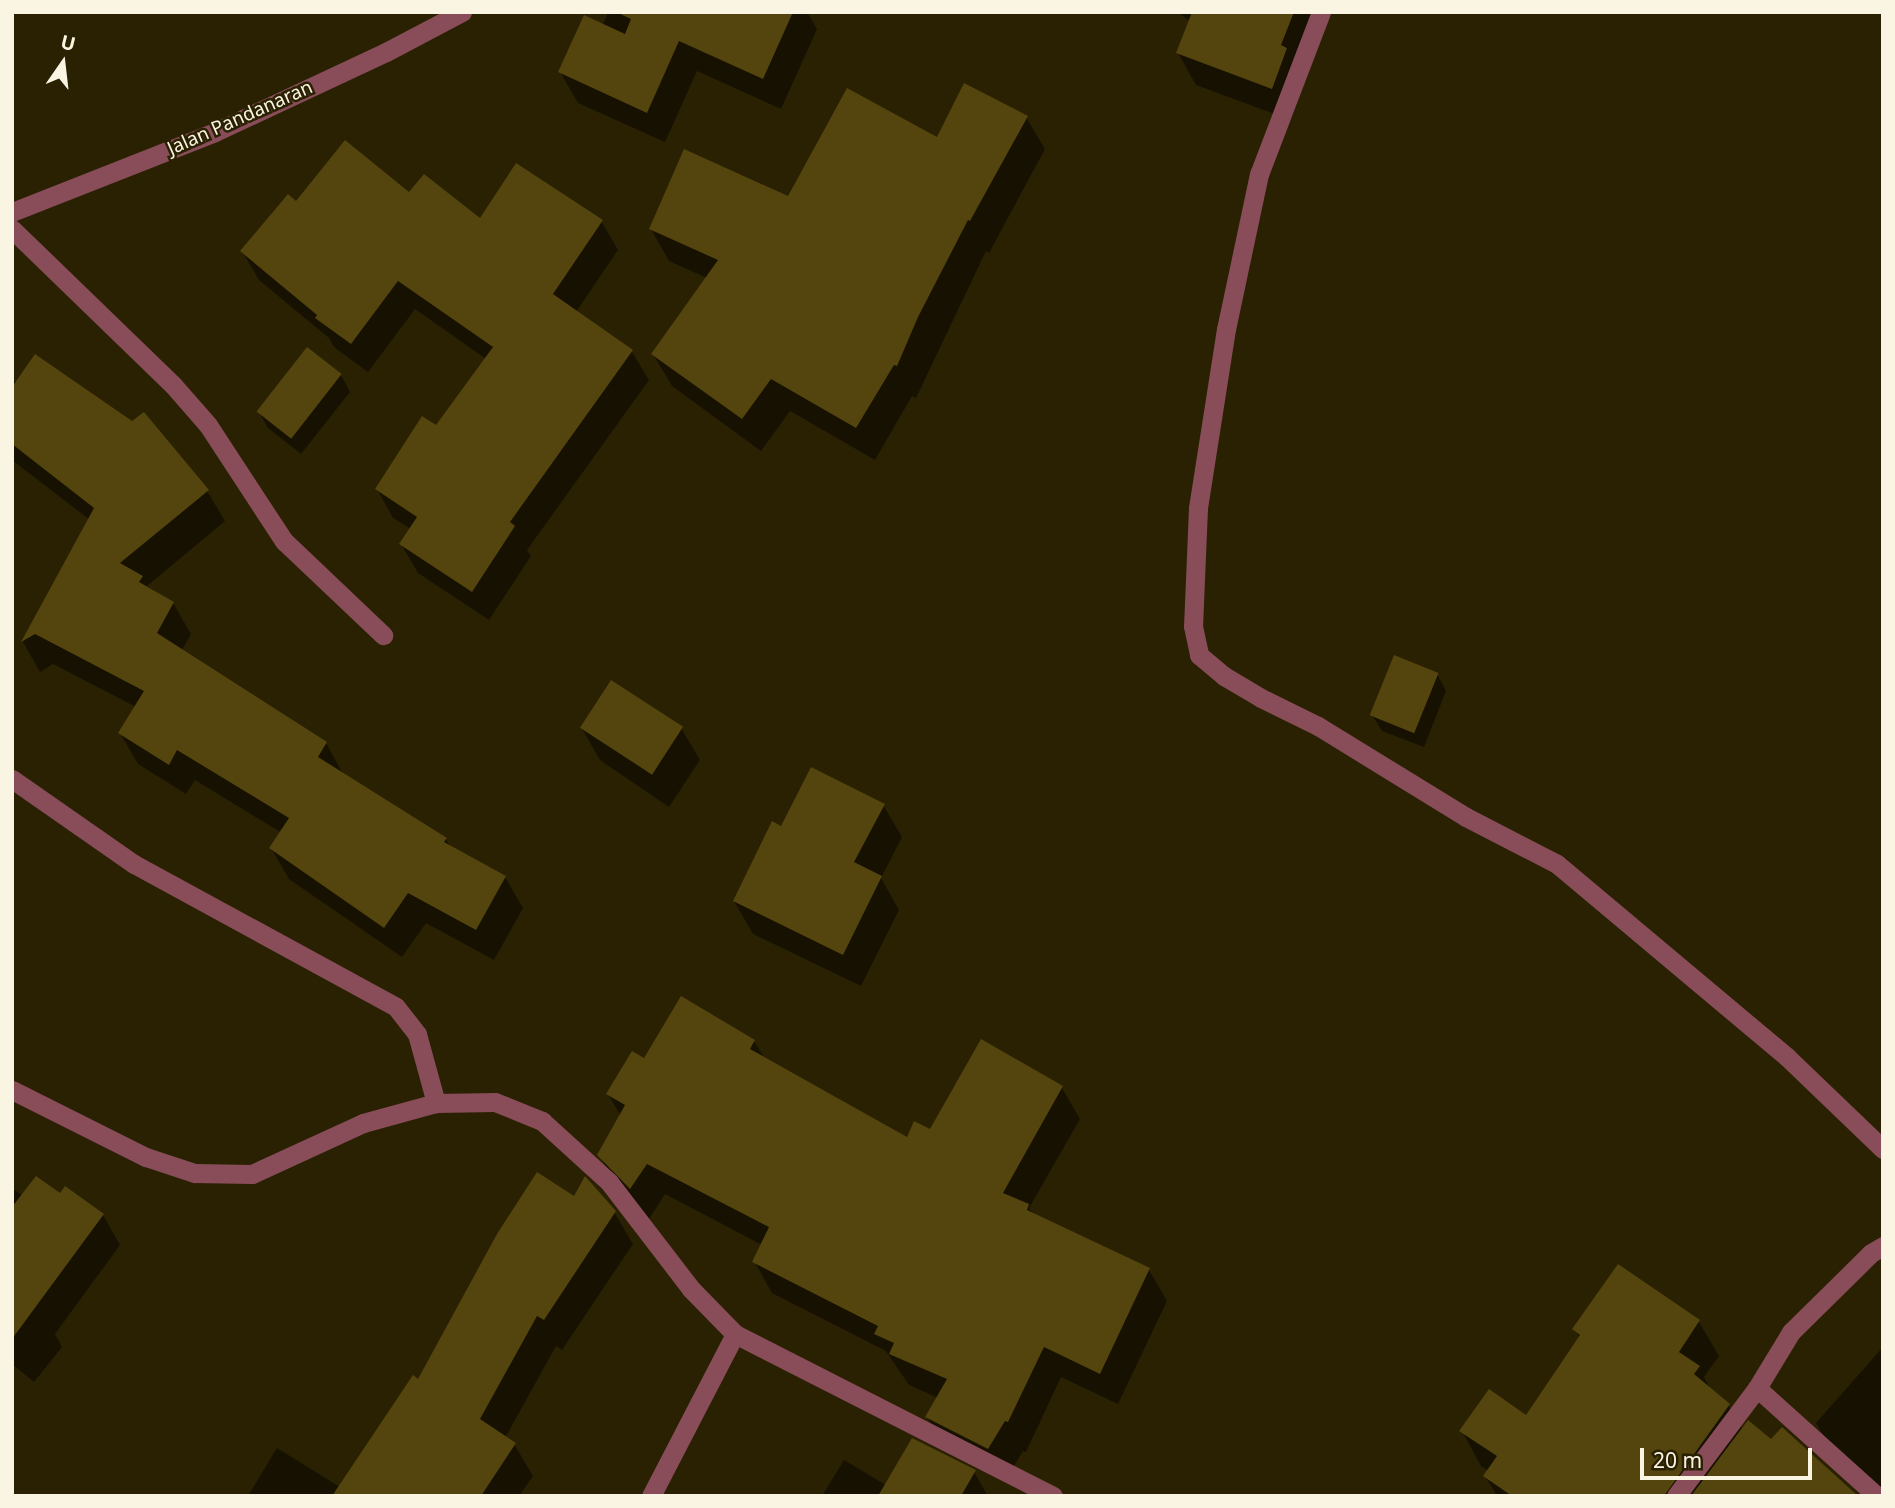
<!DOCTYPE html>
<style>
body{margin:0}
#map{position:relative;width:1895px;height:1508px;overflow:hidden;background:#2a2103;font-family:"Noto Sans",sans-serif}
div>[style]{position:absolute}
.shadow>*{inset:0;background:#0007}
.building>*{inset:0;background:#54440d;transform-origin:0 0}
.minor>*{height:19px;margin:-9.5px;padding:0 9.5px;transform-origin:9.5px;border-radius:9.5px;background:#894d59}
span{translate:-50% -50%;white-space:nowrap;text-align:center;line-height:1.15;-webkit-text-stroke:5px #2a2103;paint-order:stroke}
.street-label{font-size:19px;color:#faf4e3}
.frame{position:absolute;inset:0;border:14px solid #faf4e3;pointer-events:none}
.north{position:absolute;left:28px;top:28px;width:70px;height:70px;-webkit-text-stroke:5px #2a2103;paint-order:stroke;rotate:14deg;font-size:19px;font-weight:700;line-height:28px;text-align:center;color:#faf4e3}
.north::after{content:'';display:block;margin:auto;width:24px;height:32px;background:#faf4e3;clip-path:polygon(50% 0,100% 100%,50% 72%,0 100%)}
.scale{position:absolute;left:1640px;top:1448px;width:172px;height:32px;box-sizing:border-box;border:4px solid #faf4e3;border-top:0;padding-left:9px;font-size:21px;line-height:24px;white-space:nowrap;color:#faf4e3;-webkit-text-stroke:5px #2a2103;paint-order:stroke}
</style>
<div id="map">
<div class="shadow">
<div style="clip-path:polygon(608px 12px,807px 12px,817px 29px,781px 109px,697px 71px,665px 142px,578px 103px,560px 72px,603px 25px)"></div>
<div style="clip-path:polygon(1177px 12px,1325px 12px,1301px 74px,1305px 81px,1291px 120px,1196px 85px,1178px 53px,1190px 21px)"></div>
<div style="clip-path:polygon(1026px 117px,1045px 149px,989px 253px,986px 251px,916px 398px,912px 396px,875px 460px,790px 411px,761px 451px,672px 386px,653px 354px,707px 278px,669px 261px,651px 229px,789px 199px,938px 139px)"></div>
<div style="clip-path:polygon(409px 194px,481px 221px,601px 221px,618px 250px,576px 312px,632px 352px,649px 380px,527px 550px,531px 556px,489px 620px,418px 573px,401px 544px,411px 529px,393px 518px,377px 489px,436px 427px,486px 359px,415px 309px,368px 372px,334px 347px,329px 338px,259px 280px,242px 251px,296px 203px)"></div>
<div style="clip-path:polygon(341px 375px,350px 392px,301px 454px,268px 428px,259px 412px)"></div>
<div style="clip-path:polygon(12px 380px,207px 491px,225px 521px,147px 586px,173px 603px,191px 634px,182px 650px,326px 743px,343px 774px,446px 839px,451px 848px,505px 877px,523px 908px,494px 960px,426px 923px,402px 957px,289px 879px,271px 848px,282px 833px,195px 780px,186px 794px,138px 764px,120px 733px,136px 707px,53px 664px,40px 672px,23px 642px,90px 520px,12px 460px)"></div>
<div style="clip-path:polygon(1437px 674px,1446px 691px,1424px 747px,1382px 731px,1372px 715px)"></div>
<div style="clip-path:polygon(581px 727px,681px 728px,700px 760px,669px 807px,600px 760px)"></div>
<div style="clip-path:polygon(883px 805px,902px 837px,881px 878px,899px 910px,861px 986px,753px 934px,734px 901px,781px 828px)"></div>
<div style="clip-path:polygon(754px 1041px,765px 1059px,907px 1139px,1062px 1088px,1080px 1119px,1029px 1208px,1033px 1215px,1149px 1270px,1167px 1301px,1118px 1404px,1061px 1377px,1026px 1452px,1023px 1451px,1006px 1479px,945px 1448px,927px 1417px,938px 1398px,909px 1385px,886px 1351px,772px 1293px,754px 1261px,762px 1245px,665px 1194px,649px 1219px,617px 1186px,599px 1155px,621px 1116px,608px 1094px,644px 1060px)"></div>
<div style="clip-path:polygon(12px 1188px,23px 1196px,60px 1196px,103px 1215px,120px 1245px,55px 1334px,62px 1347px,34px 1382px,12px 1364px)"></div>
<div style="clip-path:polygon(574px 1198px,614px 1212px,633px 1244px,562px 1350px,556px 1346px,505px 1438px,514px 1444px,533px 1476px,519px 1496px,248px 1496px,277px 1448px,340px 1487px,419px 1381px)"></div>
<div style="clip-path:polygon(1619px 1266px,1699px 1322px,1719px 1356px,1704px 1377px,1712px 1392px,1728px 1405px,1743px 1430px,1771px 1442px,1856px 1496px,1497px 1496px,1485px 1476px,1489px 1471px,1481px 1466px,1462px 1431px,1526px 1417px,1580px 1338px,1575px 1330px)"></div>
<div style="clip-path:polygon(1883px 1347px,1883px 1496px,1836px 1457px,1816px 1423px)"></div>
<div style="clip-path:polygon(844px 1460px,886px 1485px,974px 1472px,988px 1496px,822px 1496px)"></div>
</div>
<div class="building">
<div style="clip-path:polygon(616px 12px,793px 12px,763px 79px,679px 41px,647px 113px,558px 72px,584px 15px,625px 34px,631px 19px)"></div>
<div style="clip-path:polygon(1192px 12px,1294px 12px,1281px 45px,1287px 48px,1272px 89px,1176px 53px)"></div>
<div style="clip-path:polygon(964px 83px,1028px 116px,970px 221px,968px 220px,918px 317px,897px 366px,894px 365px,856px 428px,771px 379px,742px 419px,651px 354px,718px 260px,649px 229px,684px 149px,788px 196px,847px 88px,937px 137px)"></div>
<div style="clip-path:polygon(345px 140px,409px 192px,424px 174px,480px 218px,516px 163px,603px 220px,553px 294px,633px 350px,510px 522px,515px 526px,472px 592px,399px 544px,417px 517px,375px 489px,422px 416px,436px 425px,493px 347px,398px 281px,351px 344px,315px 318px,317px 315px,240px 251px,288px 194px,296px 201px)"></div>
<div style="left:307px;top:347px;width:44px;height:82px;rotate:38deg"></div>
<div style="clip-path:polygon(35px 354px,132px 421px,144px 412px,209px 490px,120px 563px,143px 576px,139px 582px,174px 602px,157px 633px,327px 742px,318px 757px,447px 838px,444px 842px,506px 876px,476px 930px,408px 893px,384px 928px,269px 848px,289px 818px,177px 750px,169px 765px,118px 733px,144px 691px,35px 634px,21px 642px,94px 508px,12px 444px,12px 387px)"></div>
<div style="left:1394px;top:655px;width:48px;height:65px;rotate:22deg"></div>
<div style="left:611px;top:680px;width:86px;height:57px;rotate:33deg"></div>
<div style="clip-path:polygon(811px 767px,885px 804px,854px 862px,882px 876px,843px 955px,733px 901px,772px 821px,781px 826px)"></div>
<div style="clip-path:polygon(681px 996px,755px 1040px,750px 1049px,907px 1137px,914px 1121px,930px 1129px,981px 1039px,1063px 1086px,1003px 1193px,1029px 1204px,1027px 1210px,1150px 1268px,1100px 1374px,1044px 1347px,1008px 1422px,1005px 1421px,988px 1449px,925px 1417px,947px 1379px,889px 1354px,894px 1343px,874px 1334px,878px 1326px,752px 1262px,769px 1227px,647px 1164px,630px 1189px,597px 1155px,625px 1105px,606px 1094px,632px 1051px,644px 1058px)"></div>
<div style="clip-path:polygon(537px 1172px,574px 1196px,585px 1176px,616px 1211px,544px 1320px,537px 1316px,480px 1419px,516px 1443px,481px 1496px,332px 1496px,413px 1375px,418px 1379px,497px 1234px)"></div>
<div style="clip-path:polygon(36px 1176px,60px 1193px,65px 1186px,104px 1214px,12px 1339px,12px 1207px)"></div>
<div style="clip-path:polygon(1618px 1264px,1700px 1320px,1679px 1352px,1700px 1366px,1694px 1374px,1730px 1404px,1664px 1496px,1512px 1496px,1483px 1476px,1497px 1456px,1459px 1431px,1489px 1389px,1526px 1415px,1580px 1335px,1572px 1329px)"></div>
<div style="clip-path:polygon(1748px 1420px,1771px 1439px,1782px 1427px,1858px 1496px,1691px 1496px)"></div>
<div style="clip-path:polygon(912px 1438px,976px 1470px,961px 1496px,878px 1496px)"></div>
</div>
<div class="minor">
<div style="left:1321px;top:12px;width:173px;rotate:110.9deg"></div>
<div style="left:1259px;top:174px;width:158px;rotate:102deg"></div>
<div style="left:1226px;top:329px;width:181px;rotate:98.9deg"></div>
<div style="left:1198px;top:508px;width:118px;rotate:92.4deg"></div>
<div style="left:1193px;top:626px;width:30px;rotate:78deg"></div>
<div style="left:1199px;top:655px;width:33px;rotate:40deg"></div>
<div style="left:1224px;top:676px;width:43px;rotate:30.7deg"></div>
<div style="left:1261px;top:698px;width:64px;rotate:26.2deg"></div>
<div style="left:1318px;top:726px;width:174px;rotate:31.6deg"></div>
<div style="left:1466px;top:817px;width:102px;rotate:27.3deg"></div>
<div style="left:1557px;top:864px;width:300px;rotate:40deg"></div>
<div style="left:1787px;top:1057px;width:133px;rotate:43.8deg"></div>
<div style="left:12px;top:212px;width:218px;rotate:-21.5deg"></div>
<div style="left:215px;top:132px;width:189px;rotate:-25.1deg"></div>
<div style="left:386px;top:52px;width:86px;rotate:-27.8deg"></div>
<div style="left:12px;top:229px;width:224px;rotate:44.1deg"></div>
<div style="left:173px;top:385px;width:53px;rotate:48.8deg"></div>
<div style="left:208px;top:425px;width:139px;rotate:56.8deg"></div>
<div style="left:284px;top:541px;width:137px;rotate:43.5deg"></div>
<div style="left:12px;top:779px;width:149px;rotate:34.9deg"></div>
<div style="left:134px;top:864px;width:298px;rotate:28.6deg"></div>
<div style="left:396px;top:1007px;width:34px;rotate:52deg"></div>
<div style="left:417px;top:1034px;width:72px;rotate:74.6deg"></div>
<div style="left:12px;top:1090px;width:150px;rotate:26.6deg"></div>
<div style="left:146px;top:1157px;width:51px;rotate:18.4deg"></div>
<div style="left:194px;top:1173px;width:58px;rotate:1deg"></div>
<div style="left:252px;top:1174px;width:122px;rotate:-24.7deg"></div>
<div style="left:363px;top:1123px;width:76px;rotate:-15.3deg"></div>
<div style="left:436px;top:1103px;width:59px;rotate:-1deg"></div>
<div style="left:495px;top:1102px;width:51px;rotate:22deg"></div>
<div style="left:542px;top:1121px;width:91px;rotate:42.3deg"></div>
<div style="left:609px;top:1182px;width:135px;rotate:52.5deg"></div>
<div style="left:691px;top:1289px;width:63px;rotate:45.6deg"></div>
<div style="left:735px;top:1334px;width:182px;rotate:117.4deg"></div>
<div style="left:735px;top:1334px;width:357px;rotate:27deg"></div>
<div style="left:1757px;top:1388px;width:161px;rotate:42deg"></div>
<div style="left:1676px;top:1496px;width:135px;rotate:-53.1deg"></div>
<div style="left:1757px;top:1388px;width:66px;rotate:-58.7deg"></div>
<div style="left:1791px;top:1332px;width:112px;rotate:-44.6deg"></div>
<div style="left:1871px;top:1253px;width:14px;rotate:-30deg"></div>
</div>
<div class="street-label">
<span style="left:240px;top:118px;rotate:-24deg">Jalan Pandanaran</span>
</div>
<div class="frame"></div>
<div class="north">U</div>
<div class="scale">20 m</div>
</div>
